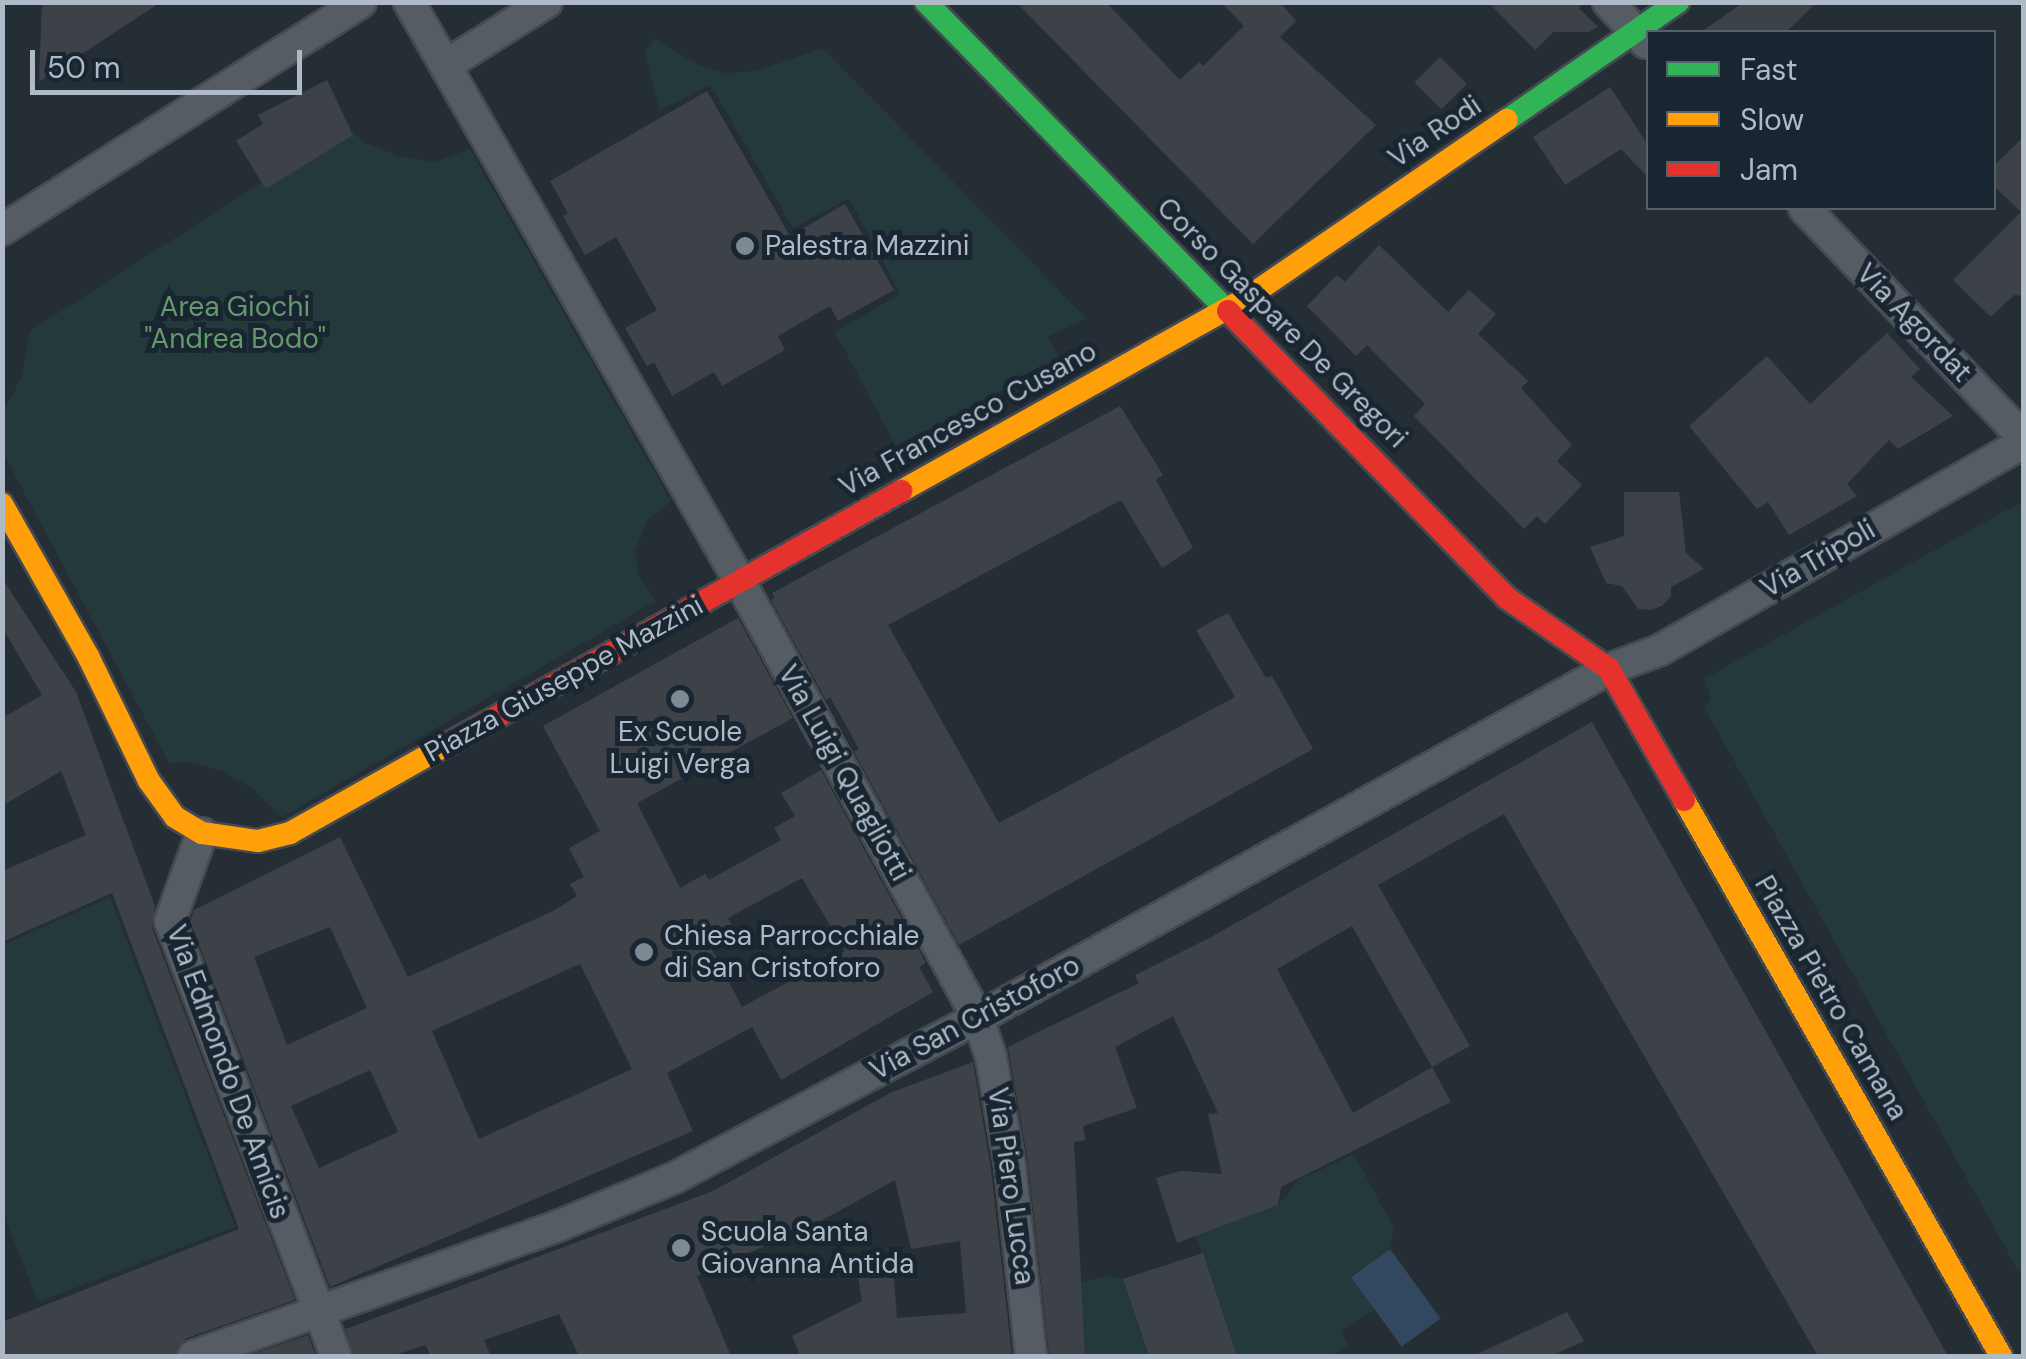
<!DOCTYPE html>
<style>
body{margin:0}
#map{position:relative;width:2026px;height:1359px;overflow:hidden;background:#262e35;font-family:"DM Sans",sans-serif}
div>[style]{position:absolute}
.green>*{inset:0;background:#23393b}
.water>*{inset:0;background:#314860;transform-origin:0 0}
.building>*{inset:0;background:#3c4248;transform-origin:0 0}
.roads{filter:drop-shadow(2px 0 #444a50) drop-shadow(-2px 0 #444a50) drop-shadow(0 2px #444a50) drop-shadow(0 -2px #444a50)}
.street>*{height:30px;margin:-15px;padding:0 15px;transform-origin:15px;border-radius:15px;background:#565c63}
.fast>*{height:22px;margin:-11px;padding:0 11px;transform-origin:11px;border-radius:11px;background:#30b455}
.slow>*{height:22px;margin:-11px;padding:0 11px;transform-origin:11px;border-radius:11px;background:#ff9f0a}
.jam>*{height:22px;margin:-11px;padding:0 11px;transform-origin:11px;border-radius:11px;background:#e5322d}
.dots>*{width:28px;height:28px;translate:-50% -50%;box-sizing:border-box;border:5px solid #192530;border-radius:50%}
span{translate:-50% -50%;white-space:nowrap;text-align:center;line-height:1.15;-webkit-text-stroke:10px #192530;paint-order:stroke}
.street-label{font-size:28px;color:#afbac7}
.poi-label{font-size:28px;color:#afbac7}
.left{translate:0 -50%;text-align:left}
.park-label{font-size:28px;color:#649a6c}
.frame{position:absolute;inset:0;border:5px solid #afbac7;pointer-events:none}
.legend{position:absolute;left:1646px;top:30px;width:350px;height:180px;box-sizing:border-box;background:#192530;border:2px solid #55616c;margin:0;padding:12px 18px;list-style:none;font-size:30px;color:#afbac7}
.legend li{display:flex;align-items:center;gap:20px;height:50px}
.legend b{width:50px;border:2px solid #55616c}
.scale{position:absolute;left:30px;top:50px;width:272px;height:45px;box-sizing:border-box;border:5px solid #afbac7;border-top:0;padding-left:12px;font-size:30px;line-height:35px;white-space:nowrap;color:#afbac7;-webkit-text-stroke:8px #192530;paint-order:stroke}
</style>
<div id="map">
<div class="green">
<div style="clip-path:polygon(655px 39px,697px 64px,724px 73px,757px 71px,823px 48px,1086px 318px,1047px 337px,1060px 358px,897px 448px,835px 332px,900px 294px,849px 198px,793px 228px,713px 89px,707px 86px,659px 111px,645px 51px)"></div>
<div style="clip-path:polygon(347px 128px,364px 142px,398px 156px,434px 162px,470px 149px,671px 501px,647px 521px,635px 551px,638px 574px,656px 601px,282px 817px,252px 788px,222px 771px,190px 762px,169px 763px,3px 453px,2px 413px,22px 377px,30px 331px)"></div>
<div style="clip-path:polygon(2023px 501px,2023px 1279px,1704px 707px,1711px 699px,1704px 679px)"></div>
<div style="clip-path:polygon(110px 897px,235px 1227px,38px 1302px,3px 1213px,3px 945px)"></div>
<div style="clip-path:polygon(1354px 1154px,1394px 1229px,1390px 1249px,1351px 1277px,1375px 1310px,1342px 1330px,1348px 1346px,1329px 1356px,1237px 1356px,1196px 1236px,1278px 1205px,1299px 1180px)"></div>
<div style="clip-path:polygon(1107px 1276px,1123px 1279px,1149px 1356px,1085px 1356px,1081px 1282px)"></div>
</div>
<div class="water">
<div style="left:1390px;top:1249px;width:86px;height:48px;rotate:54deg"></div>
</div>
<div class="building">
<div style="clip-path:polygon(42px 2px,161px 2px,39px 82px)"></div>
<div style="clip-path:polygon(1016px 2px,1106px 2px,1180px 80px,1199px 62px,1203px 66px,1244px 26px,1221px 2px,1280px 2px,1296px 21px,1280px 37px,1376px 125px,1253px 244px)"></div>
<div style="clip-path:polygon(1488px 2px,1584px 2px,1579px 8px,1598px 27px,1589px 32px,1553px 32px,1535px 50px)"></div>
<div style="clip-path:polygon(1744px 2px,1817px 2px,1786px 32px,1701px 32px)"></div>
<div style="left:1440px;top:57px;width:38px;height:36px;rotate:45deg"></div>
<div style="clip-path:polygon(327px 80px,353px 135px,266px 189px,236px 141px,263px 124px,258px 115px)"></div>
<div style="clip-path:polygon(1610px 87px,1648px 145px,1648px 177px,1621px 149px,1565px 185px,1533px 137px)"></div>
<div style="clip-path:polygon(707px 91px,790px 236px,845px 204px,894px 290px,838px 321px,830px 306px,778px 336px,785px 350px,722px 386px,714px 372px,672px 396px,654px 362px,647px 366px,625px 328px,657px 310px,616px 237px,585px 255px,563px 216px,568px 213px,550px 181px)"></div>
<div style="clip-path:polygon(2024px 136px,2024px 296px,2014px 295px,1991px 317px,1953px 280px,2021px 212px,1994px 186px,1994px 166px)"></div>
<div style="clip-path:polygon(1379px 245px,1448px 312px,1469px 290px,1496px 314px,1478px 334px,1528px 381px,1521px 388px,1572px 445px,1557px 461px,1582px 485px,1545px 524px,1537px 516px,1524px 529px,1414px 416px,1425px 404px,1367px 345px,1356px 356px,1307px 306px,1337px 275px,1345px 282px)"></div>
<div style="clip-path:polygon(1887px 333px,1920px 369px,1911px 377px,1953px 416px,1898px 449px,1889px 440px,1847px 484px,1857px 496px,1789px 535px,1768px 502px,1757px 509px,1689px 426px,1767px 356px,1810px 404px)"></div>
<div style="clip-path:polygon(1120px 406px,1163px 475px,1156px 480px,1193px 548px,1162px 568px,1121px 500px,888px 625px,999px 823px,1235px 697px,1196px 630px,1228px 613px,1266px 678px,1272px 676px,1313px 749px,959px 945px,854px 752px,859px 749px,830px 697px,826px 700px,771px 600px,775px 598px,772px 593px)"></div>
<div style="clip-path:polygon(1624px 492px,1679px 492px,1686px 553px,1704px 569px,1671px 587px,1671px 596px,1662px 606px,1650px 610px,1638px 609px,1622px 586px,1606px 583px,1590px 547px,1624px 536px)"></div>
<div style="clip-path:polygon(2px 578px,76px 692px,155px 906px,152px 928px,295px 1300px,187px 1338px,178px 1345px,175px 1356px,2px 1356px,2px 1322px,239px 1229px,112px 893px,2px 942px,2px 871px,86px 835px,61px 771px,2px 806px,2px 718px,42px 695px,2px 627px)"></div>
<div style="clip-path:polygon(evenodd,738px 618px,793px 718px,637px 803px,680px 888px,705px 874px,709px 880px,781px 840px,774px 828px,795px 816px,781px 793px,821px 770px,926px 963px,919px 967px,933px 992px,781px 1080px,752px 1027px,667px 1073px,693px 1131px,330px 1287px,190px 921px,194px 910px,340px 837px,408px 977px,553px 911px,577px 896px,570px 884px,584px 877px,569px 848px,600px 831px,543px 726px,738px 618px,802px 878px,845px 951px,742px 1007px,707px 940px,733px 927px,728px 918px,802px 878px,738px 618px,330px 927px,367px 1008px,287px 1045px,254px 957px,330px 927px,738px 618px,580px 964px,632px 1069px,479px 1139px,432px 1031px,580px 964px,738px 618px,370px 1070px,398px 1132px,319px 1168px,291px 1106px,370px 1070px)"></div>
<div style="clip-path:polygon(evenodd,1592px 722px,1948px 1356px,1818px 1356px,1504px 814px,1378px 885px,1470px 1046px,1432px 1067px,1451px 1102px,1281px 1187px,1278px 1205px,1177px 1243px,1156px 1178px,1181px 1171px,1222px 1174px,1208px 1114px,1218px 1113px,1173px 1016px,1115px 1047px,1137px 1108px,1083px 1126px,1085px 1140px,1074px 1142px,1085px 1356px,1049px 1356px,1028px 1163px,1008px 1047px,1139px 983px,1135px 975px,1213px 936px,1592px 722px,1352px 926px,1432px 1067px,1353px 1113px,1277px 969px,1352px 926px)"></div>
<div style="clip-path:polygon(973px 1062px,991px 1169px,1012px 1356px,800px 1356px,792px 1336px,862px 1301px,855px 1259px,892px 1253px,897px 1318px,966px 1313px,960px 1241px,911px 1249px,895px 1180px,819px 1222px,697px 1276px,731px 1356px,579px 1356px,559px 1314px,484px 1340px,491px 1356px,430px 1356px,426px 1345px,392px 1356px,354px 1356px,343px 1322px,346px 1329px,713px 1191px,890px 1093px)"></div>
<div style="clip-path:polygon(1203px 1253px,1237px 1356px,1149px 1356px,1123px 1279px)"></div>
<div style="clip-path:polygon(1567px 1312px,1584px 1341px,1551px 1356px,1473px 1356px)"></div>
<div style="clip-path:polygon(308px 1335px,316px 1356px,247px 1356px)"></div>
</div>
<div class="roads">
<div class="street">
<div style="left:409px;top:2px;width:666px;rotate:60.28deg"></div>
<div style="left:739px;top:580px;width:499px;rotate:61.4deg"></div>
<div style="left:978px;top:1018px;width:41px;rotate:71.6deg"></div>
<div style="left:991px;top:1057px;width:111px;rotate:80.1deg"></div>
<div style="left:1010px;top:1166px;width:191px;rotate:83.7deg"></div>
<div style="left:1608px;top:2px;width:56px;rotate:47.2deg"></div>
<div style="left:446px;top:65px;width:119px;rotate:-32deg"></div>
<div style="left:1804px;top:208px;width:318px;rotate:46.3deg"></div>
<div style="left:2px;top:230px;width:425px;rotate:-32.4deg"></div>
<div style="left:202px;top:833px;width:94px;rotate:110deg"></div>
<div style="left:170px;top:921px;width:466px;rotate:69.1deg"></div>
<div style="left:193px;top:1356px;width:387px;rotate:-19.6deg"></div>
<div style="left:558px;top:1226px;width:126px;rotate:-22.5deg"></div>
<div style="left:674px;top:1178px;width:344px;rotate:-27.8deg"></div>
<div style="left:978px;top:1018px;width:721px;rotate:-28.95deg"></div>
<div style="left:1609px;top:669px;width:54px;rotate:-20.4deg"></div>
<div style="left:1660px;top:650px;width:419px;rotate:-29.7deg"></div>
</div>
<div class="fast">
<div style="left:926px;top:2px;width:432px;rotate:45.7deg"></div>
<div style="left:1507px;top:120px;width:208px;rotate:-34.6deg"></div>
</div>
<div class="slow">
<div style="left:901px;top:491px;width:401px;rotate:-29.2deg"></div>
<div style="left:1251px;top:295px;width:310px;rotate:-34.4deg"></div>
<div style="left:2px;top:504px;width:175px;rotate:60.5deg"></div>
<div style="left:88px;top:656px;width:139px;rotate:64deg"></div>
<div style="left:149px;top:781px;width:44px;rotate:54.2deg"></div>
<div style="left:175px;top:817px;width:31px;rotate:31deg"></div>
<div style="left:202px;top:833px;width:57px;rotate:8.1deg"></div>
<div style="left:258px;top:841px;width:33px;rotate:-14deg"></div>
<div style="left:290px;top:833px;width:184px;rotate:-29.4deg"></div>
<div style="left:1684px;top:800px;width:640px;rotate:60.31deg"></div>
</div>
<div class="jam">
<div style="left:1228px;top:311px;width:400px;rotate:45.8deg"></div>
<div style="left:1507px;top:598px;width:124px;rotate:34.8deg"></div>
<div style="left:1609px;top:669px;width:151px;rotate:60.2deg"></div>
<div style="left:450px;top:743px;width:517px;rotate:-29.19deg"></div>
</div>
</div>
<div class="dots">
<div style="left:745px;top:246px;background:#7f8994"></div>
<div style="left:680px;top:699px;background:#7f8994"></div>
<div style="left:644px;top:952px;background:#7f8994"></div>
<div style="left:681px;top:1248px;background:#7f8994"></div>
</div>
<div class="street-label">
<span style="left:1435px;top:132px;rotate:-34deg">Via Rodi</span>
<span style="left:1282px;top:323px;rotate:45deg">Corso Gaspare De Gregori</span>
<span style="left:1914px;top:323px;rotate:46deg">Via Agordat</span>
<span style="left:968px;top:419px;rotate:-29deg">Via Francesco Cusano</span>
<span style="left:1818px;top:559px;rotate:-30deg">Via Tripoli</span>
<span style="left:564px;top:679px;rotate:-29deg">Piazza Giuseppe Mazzini</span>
<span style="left:844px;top:773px;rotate:61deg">Via Luigi Quagliotti</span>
<span style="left:1831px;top:998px;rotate:60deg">Piazza Pietro Camana</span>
<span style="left:975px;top:1018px;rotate:-28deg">Via San Cristoforo</span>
<span style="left:228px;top:1072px;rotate:70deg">Via Edmondo De Amicis</span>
<span style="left:1011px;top:1186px;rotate:82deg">Via Piero Lucca</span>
</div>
<div class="poi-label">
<span class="left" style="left:765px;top:246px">Palestra Mazzini</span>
<span style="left:680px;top:748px">Ex Scuole<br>Luigi Verga</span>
<span class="left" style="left:664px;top:952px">Chiesa Parrocchiale<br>di San Cristoforo</span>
<span class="left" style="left:701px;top:1248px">Scuola Santa<br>Giovanna Antida</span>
</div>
<div class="park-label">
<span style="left:235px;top:323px">Area Giochi<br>"Andrea Bodo"</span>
</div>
<div class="frame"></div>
<ul class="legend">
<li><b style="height:12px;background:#30b455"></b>Fast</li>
<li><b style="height:12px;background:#ff9f0a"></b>Slow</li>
<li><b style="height:12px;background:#e5322d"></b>Jam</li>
</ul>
<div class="scale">50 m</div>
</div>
